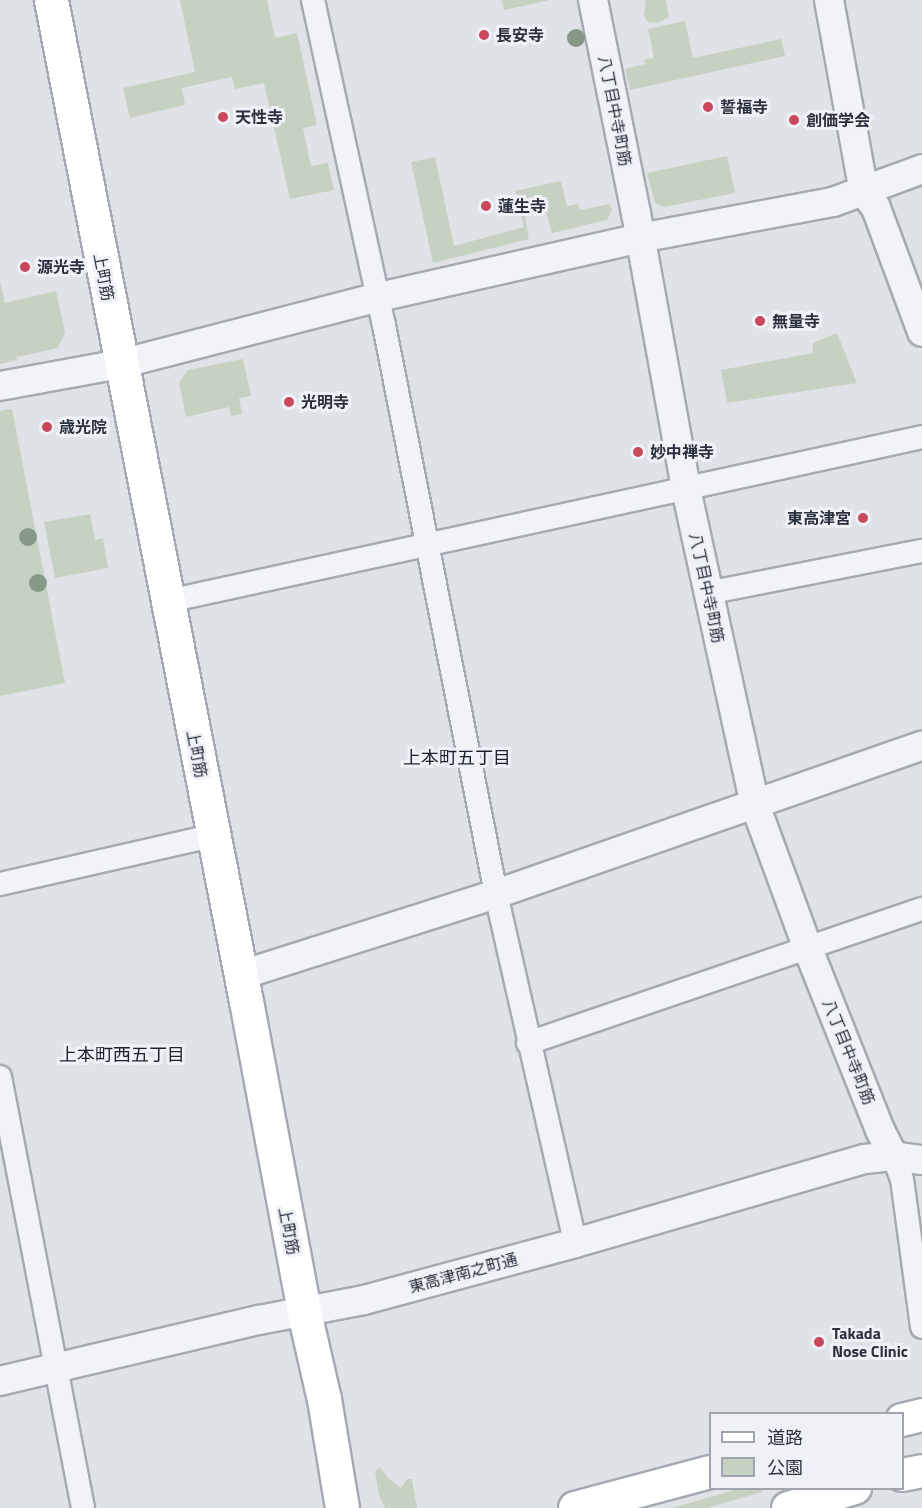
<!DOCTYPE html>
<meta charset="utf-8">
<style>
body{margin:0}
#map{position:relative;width:922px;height:1508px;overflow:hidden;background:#dfe3e8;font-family:"Titillium Web","Noto Sans JP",sans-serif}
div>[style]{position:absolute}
.green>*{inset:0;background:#c5d1c1}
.roads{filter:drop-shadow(2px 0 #a5aab2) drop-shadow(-2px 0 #a5aab2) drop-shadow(0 2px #a5aab2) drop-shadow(0 -2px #a5aab2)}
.minor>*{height:22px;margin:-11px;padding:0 11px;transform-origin:11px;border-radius:11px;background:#f2f3f6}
.tertiary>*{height:28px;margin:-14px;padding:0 14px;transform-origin:14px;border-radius:14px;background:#f2f3f6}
.secondary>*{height:32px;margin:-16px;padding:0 16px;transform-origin:16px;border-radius:16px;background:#fff}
.primary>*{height:33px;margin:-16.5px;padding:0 16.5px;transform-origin:16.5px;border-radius:16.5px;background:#fff}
.trees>*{width:18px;height:18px;margin:-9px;border-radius:50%;background:#869887}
.dots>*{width:16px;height:16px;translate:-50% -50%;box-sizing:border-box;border:3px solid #eff1f6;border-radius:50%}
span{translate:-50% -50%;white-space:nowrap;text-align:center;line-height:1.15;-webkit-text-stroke:6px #eff1f6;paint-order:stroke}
.poi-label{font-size:16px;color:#29313e;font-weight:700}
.left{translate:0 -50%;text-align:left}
.right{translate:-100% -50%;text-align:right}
.street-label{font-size:16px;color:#29313e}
.neighbourhood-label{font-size:18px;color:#1b222f}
.legend{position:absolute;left:709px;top:1412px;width:195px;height:78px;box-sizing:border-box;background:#eff1f6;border:2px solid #a0a4ac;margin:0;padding:8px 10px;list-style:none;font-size:18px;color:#29313e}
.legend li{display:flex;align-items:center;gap:12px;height:30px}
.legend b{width:30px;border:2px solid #a0a4ac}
</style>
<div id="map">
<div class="green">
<div style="clip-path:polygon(180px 0,267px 0,275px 38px,297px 33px,317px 125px,303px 128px,311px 166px,328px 163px,334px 190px,290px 199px,264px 83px,235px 89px,232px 77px,182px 88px,185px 105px,130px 118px,123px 88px,195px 72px)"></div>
<div style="clip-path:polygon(502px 0,550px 0,504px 10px)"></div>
<div style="clip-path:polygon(646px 0,666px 0,669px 17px,658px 23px,648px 22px,644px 16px)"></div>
<div style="clip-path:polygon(685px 21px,693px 58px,781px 39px,785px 56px,630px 90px,625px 69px,645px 64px,644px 60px,654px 58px,648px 29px)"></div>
<div style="clip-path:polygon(727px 156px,735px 193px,664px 207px,655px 203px,647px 173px)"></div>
<div style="clip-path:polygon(435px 157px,454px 246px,524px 227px,515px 191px,561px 181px,567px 206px,578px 204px,580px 210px,610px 204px,612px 210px,607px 220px,552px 233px,546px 212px,525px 217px,529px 239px,433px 263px,411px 162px)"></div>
<div style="clip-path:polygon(0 281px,5px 303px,56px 291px,65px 333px,58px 348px,17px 357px,16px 352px,17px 360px,0 364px)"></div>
<div style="clip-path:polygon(837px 333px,857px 383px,727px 403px,721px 370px,813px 353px,813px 343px)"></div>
<div style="clip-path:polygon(243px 359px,251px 396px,239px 398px,242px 414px,231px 416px,229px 407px,186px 417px,179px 382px,188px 370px)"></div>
<div style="clip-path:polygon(12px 409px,65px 683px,0 696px,0 411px)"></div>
<div style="clip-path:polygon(90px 514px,95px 540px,103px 538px,108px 568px,55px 578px,44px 522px)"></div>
<div style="clip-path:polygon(380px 1467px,389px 1479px,401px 1488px,407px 1479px,412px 1479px,417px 1508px,385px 1508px,379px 1495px,375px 1471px)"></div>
<div style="clip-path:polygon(741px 1488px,762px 1489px,762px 1492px,707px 1508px,672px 1508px)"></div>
</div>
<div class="roads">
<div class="minor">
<div style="left:313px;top:0;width:333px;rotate:77.7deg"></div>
<div style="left:384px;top:325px;width:580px;rotate:78.86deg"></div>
<div style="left:496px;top:894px;width:358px;rotate:77.2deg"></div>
<div style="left:707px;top:593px;width:219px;rotate:-11.1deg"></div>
<div style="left:168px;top:601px;width:772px;rotate:-12.27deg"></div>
<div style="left:0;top:884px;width:217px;rotate:-12.8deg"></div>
<div style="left:528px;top:1043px;width:416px;rotate:-18.8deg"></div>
<div style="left:0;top:1077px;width:439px;rotate:79.1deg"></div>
<div style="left:893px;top:1156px;width:25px;rotate:69deg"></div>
<div style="left:902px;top:1179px;width:149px;rotate:82.3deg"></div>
</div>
<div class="tertiary">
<div style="left:593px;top:0;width:217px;rotate:78.6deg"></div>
<div style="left:636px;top:213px;width:280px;rotate:79.7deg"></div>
<div style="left:686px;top:489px;width:320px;rotate:77.7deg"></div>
<div style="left:754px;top:802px;width:157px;rotate:69.8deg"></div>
<div style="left:808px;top:949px;width:195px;rotate:68.3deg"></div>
<div style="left:880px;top:1130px;width:29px;rotate:63deg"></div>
<div style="left:829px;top:0;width:195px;rotate:79.7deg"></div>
<div style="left:864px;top:192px;width:20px;rotate:53deg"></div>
<div style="left:876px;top:208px;width:132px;rotate:69.6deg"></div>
<div style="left:0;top:386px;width:122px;rotate:-10.4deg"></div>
<div style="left:120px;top:364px;width:268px;rotate:-14.5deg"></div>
<div style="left:379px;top:297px;width:268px;rotate:-12.7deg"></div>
<div style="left:640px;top:238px;width:196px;rotate:-10.6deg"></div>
<div style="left:833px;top:202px;width:95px;rotate:-20.3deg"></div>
<div style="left:241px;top:975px;width:268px;rotate:-17.6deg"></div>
<div style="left:496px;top:894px;width:451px;rotate:-19.2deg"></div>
<div style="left:0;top:1381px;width:266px;rotate:-13.3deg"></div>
<div style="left:259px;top:1320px;width:107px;rotate:-10.8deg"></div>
<div style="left:364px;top:1300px;width:219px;rotate:-15.1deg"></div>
<div style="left:575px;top:1243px;width:302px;rotate:-16.2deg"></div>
<div style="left:865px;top:1159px;width:28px;rotate:-6deg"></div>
<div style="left:893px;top:1156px;width:29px;rotate:8deg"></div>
</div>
<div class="secondary">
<div style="left:902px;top:1420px;width:21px;rotate:-14deg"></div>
<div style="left:902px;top:1475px;width:20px;rotate:-11deg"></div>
<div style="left:575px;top:1508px;width:140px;rotate:-14.9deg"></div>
<div style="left:788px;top:1508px;width:70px;rotate:-16.6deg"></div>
</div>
<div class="primary">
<div style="left:51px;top:0;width:1020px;rotate:78.98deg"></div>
<div style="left:246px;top:1001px;width:316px;rotate:79.4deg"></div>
<div style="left:304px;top:1312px;width:89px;rotate:77.1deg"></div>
<div style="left:324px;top:1399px;width:110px;rotate:80.6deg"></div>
</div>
</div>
<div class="trees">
<div style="left:576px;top:38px"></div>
<div style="left:28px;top:537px"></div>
<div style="left:38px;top:583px"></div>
</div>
<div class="dots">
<div style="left:484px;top:35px;background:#c9495c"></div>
<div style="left:708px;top:107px;background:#c9495c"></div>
<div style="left:223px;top:117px;background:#c9495c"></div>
<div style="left:794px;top:120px;background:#c9495c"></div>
<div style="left:486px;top:206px;background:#c9495c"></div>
<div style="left:25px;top:267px;background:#c9495c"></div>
<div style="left:760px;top:321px;background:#c9495c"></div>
<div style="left:289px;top:402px;background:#c9495c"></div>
<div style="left:47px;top:427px;background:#c9495c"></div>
<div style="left:638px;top:452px;background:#c9495c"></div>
<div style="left:863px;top:518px;background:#c9495c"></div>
<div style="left:819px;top:1342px;background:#c9495c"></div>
</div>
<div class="poi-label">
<span class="left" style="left:496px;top:35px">長安寺</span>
<span class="left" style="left:720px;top:107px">誓福寺</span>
<span class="left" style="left:235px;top:117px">天性寺</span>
<span class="left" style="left:806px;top:120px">創価学会</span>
<span class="left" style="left:498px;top:206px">蓮生寺</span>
<span class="left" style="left:37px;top:267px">源光寺</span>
<span class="left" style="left:772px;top:321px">無量寺</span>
<span class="left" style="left:301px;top:402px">光明寺</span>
<span class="left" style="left:59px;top:427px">歳光院</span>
<span class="left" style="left:650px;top:452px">妙中禅寺</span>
<span class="right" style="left:851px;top:518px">東高津宮</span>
<span class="left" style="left:832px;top:1342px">Takada<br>Nose Clinic</span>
</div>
<div class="street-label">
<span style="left:615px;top:111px;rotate:79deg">八丁目中寺町筋</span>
<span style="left:104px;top:277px;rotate:79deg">上町筋</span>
<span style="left:707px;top:588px;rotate:78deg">八丁目中寺町筋</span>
<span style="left:197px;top:754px;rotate:79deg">上町筋</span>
<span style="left:849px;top:1052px;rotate:68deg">八丁目中寺町筋</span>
<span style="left:289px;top:1231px;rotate:79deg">上町筋</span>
<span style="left:463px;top:1273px;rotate:-15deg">東高津南之町通</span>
</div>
<div class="neighbourhood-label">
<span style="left:457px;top:758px">上本町五丁目</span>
<span style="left:122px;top:1055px">上本町西五丁目</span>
</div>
<ul class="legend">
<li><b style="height:8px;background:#fff"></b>道路</li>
<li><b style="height:16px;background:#c5d1c1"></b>公園</li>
</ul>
</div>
